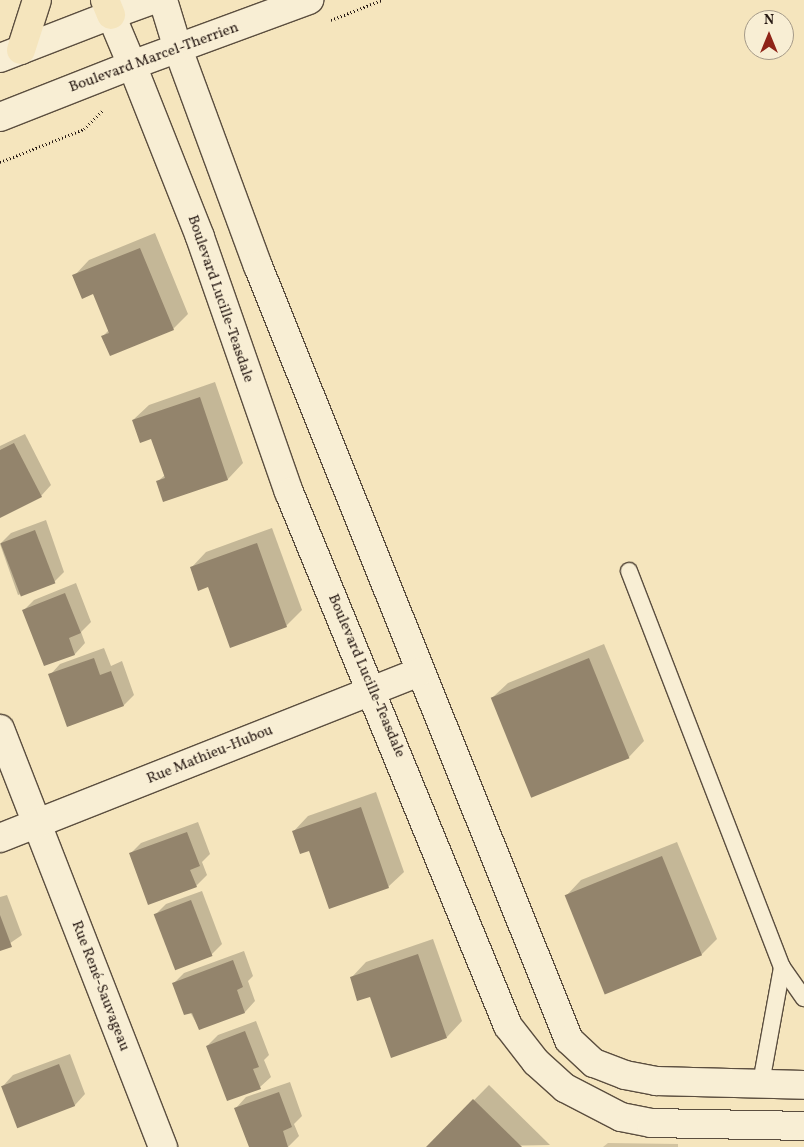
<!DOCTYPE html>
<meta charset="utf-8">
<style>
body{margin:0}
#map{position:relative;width:804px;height:1147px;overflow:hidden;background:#f5e5bd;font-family:Vollkorn,serif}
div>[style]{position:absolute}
.green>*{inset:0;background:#d2c3a0}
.shadow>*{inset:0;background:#0003}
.building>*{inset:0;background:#93846c;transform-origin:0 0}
.path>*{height:3px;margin-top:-1.5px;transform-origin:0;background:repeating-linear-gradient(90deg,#281b15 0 1px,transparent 0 3.5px)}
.roads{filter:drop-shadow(1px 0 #5b4e3f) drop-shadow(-1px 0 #5b4e3f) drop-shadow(0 1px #5b4e3f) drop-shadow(0 -1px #5b4e3f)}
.service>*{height:16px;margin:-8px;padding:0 8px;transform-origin:8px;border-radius:8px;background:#f8eed4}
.minor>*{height:28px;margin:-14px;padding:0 14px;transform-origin:14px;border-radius:14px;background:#f8eed4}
.tertiary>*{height:28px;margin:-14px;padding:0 14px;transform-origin:14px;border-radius:14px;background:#f8eed4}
.motorway>*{height:28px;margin:-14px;padding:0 14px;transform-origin:14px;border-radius:14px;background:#f5e5bd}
span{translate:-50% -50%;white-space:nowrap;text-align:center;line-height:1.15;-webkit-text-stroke:4.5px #f8eed4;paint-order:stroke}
.street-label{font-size:15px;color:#281b15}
.north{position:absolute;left:744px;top:10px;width:50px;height:50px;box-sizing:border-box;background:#f8eed4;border:1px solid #a59a88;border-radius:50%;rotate:0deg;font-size:14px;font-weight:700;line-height:20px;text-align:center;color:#281b15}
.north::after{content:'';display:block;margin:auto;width:18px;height:22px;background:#8f2418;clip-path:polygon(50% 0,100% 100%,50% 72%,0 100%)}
</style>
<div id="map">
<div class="green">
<div style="clip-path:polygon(608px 1143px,678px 1144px,678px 1147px,603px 1147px)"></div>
</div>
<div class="shadow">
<div style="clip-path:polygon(155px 233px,188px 314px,173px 329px,103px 336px,109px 330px,94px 293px,74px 276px,89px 260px)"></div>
<div style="clip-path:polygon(215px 382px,243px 463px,228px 479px,164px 501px,157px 482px,165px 475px,152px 437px,133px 420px,149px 405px)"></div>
<div style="clip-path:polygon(25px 434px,51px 485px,41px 496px,0 517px,0 446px)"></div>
<div style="clip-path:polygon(46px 520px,64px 572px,54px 582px,18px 595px,0 544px,11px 533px)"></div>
<div style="clip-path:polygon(272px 528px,302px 610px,286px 626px,208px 585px,191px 568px,206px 552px)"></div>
<div style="clip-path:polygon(76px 583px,91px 622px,81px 632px,85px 643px,75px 654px,45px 665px,24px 610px,34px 600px)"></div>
<div style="clip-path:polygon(604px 644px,644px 741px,629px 757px,492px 698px,508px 683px)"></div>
<div style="clip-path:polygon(104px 648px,111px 666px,122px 661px,134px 695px,124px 705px,68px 726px,50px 675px,60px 664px)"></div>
<div style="clip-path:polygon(376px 792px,404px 872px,388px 887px,310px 849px,293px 832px,308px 816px)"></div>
<div style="clip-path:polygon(198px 822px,210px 854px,202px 862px,207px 875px,196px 886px,131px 853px,141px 843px)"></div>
<div style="clip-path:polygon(677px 842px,717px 939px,702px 954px,566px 896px,581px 880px)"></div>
<div style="clip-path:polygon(202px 891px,222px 944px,211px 955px,155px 915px,166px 904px)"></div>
<div style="clip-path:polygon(7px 895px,22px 935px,0 950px,0 897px)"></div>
<div style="clip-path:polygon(433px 939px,462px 1021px,447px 1037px,371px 995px,351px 978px,366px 962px)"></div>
<div style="clip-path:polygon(244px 951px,253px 976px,248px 981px,255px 1001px,245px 1012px,199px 1028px,174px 983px,184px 973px)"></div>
<div style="clip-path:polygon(256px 1021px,269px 1055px,264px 1060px,271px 1077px,260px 1087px,207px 1046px,218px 1035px)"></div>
<div style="clip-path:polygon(70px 1054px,85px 1094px,75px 1105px,18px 1126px,3px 1086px,13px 1075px)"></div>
<div style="clip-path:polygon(290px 1082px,302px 1116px,294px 1124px,299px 1136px,288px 1147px,250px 1147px,236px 1108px,246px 1097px)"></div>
<div style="clip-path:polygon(489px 1085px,550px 1145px,428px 1147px)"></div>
</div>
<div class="building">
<div style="clip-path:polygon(140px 248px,174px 330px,110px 356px,101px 336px,109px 333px,93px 294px,82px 299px,72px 275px)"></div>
<div style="clip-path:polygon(200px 397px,228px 480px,163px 502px,156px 481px,165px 478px,151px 439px,140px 443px,132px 420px)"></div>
<div style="clip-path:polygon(14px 443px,42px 497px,0 518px,0 450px)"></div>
<div style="left:35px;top:530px;width:57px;height:37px;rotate:69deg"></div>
<div style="clip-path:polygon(257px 543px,287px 627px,230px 648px,208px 587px,198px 591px,190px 567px)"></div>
<div style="clip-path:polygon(65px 593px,81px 633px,69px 638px,75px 655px,44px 666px,22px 610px)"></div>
<div style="clip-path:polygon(94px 658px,100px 675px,111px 671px,124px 706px,67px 727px,48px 674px)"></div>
<div style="left:589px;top:658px;width:108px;height:106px;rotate:68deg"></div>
<div style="clip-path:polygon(361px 807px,389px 888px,329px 909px,309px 851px,300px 854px,292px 831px)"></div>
<div style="clip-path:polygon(187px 832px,200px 866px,190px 870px,197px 887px,148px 905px,129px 853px)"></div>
<div style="left:662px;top:856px;width:107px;height:105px;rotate:68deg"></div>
<div style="left:191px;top:900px;width:60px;height:40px;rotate:69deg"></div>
<div style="clip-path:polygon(0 915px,12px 947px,0 951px)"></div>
<div style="clip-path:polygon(418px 954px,447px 1038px,391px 1058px,370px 997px,357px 1001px,350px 977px)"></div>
<div style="clip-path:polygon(233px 960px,243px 987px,237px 990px,245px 1013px,199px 1030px,192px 1013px,184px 1015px,172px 983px)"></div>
<div style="clip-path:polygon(245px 1031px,259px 1067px,253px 1069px,261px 1089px,227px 1101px,206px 1046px)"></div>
<div style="left:59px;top:1064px;width:45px;height:62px;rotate:69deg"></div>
<div style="clip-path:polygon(279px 1092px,292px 1127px,283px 1131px,288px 1147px,249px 1147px,234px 1108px)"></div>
<div style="clip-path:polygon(473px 1099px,522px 1147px,426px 1147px)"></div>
</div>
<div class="path">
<div style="left:331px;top:20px;width:55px;rotate:-21.4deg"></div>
<div style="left:0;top:162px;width:90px;rotate:-21.4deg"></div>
<div style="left:84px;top:129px;width:27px;rotate:-45deg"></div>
</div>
<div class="roads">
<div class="service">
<div style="left:629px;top:571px;width:425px;rotate:68.9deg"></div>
<div style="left:761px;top:1083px;width:118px;rotate:-79.7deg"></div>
<div style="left:782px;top:967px;width:38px;rotate:55deg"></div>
</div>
<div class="minor">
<div style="left:178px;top:49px;width:231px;rotate:69.8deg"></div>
<div style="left:258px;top:266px;width:834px;rotate:68.11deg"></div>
<div style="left:569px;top:1040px;width:34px;rotate:43deg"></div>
<div style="left:594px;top:1063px;width:33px;rotate:21deg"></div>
<div style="left:625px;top:1075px;width:32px;rotate:11deg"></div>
<div style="left:656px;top:1081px;width:148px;rotate:1.5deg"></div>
<div style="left:0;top:58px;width:119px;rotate:-21.2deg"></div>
<div style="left:0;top:117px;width:142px;rotate:-21.5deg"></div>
<div style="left:132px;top:65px;width:185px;rotate:68.4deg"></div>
<div style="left:200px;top:237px;width:270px;rotate:70.8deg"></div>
<div style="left:289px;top:492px;width:577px;rotate:67.7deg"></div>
<div style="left:508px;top:1026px;width:46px;rotate:52.1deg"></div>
<div style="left:536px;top:1062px;width:39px;rotate:42deg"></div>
<div style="left:565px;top:1088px;width:63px;rotate:27.4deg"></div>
<div style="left:621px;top:1117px;width:31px;rotate:11deg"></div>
<div style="left:651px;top:1123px;width:153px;rotate:1.1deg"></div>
<div style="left:0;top:729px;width:449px;rotate:68.7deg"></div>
<div style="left:0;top:838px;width:452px;rotate:-21.6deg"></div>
</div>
<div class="tertiary">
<div style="left:152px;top:0;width:44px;rotate:159.9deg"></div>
<div style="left:111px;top:15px;width:54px;rotate:67.2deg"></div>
<div style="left:132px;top:65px;width:189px;rotate:-20.2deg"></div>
<div style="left:163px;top:0;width:51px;rotate:73deg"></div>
</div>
<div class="motorway">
<div style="left:105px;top:0;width:16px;rotate:68deg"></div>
<div style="left:21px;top:50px;width:52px;rotate:-72.3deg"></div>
</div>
</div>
<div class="street-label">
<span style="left:154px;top:58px;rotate:-20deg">Boulevard Marcel-Therrien</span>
<span style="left:220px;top:299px;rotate:71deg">Boulevard Lucille-Teasdale</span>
<span style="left:366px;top:676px;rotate:67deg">Boulevard Lucille-Teasdale</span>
<span style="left:210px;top:755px;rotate:-22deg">Rue Mathieu-Hubou</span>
<span style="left:100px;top:986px;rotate:69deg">Rue René-Sauvageau</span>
</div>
<div class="north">N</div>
</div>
